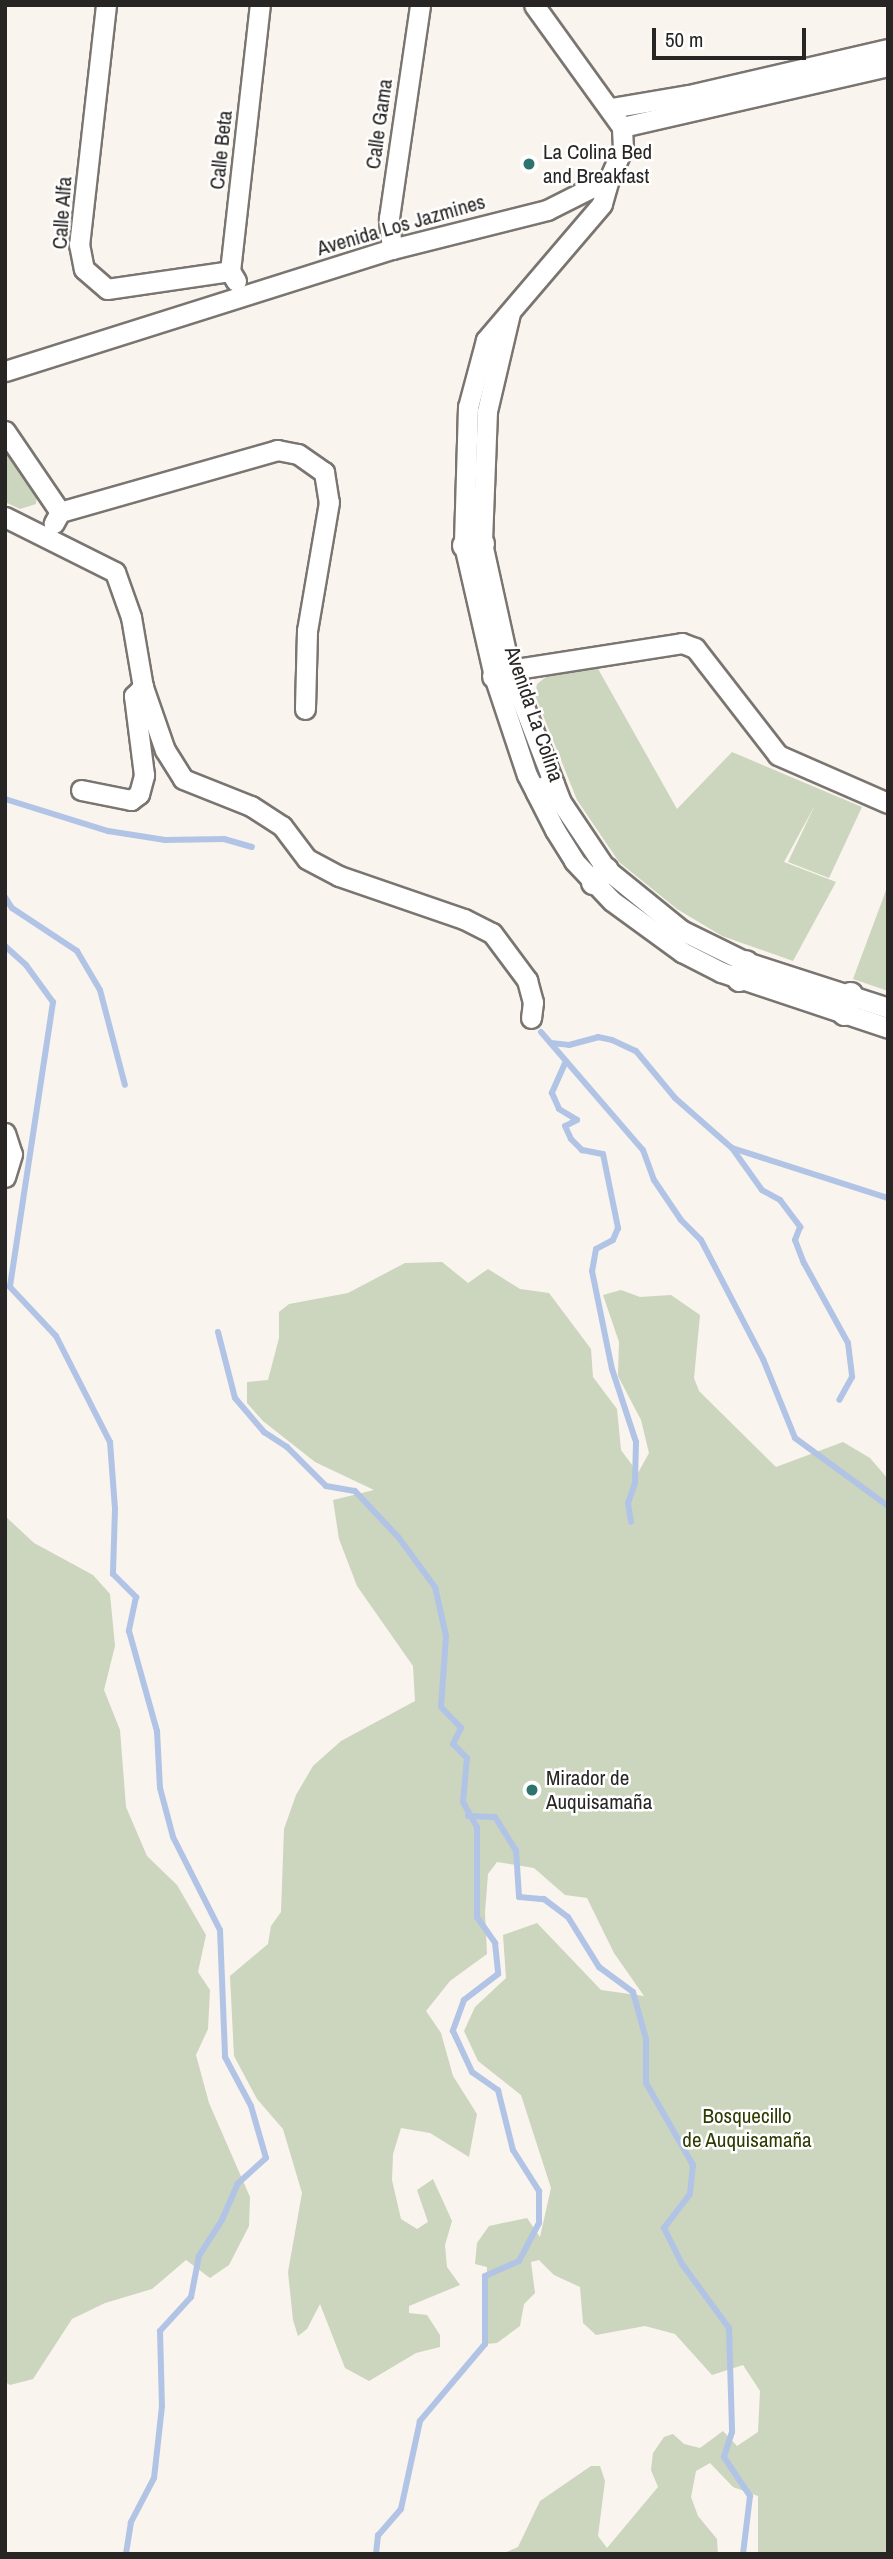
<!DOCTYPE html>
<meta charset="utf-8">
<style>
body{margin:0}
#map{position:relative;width:893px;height:2559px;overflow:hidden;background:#f9f4ee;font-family:"Archivo Narrow",sans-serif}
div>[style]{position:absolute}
.green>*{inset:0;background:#ccd5be}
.stream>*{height:6px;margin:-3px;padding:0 3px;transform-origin:3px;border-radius:3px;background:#b2c4e5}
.roads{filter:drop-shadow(2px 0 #7a7570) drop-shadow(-2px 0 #7a7570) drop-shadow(0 2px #7a7570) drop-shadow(0 -2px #7a7570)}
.minor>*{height:19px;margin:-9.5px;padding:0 9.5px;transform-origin:9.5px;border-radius:9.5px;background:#fff}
.tertiary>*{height:23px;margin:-11.5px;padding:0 11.5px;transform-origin:11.5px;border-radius:11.5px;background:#fff}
.dots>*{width:19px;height:19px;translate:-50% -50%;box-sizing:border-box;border:4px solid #fff;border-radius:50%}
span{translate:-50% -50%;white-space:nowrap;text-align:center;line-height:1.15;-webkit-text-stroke:5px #fff;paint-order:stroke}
.street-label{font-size:21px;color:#282624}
.poi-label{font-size:21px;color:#282624}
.left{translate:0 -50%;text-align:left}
.park-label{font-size:21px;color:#2e3c03}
.frame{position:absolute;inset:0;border:7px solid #282624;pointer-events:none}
.scale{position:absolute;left:652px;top:28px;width:154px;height:32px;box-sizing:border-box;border:4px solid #282624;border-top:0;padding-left:9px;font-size:21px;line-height:24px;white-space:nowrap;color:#282624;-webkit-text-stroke:5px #fff;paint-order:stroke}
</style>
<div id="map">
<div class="green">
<div style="clip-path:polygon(5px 450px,37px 493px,36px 504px,20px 509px,5px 502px)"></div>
<div style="clip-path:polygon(597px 667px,677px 809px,732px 752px,862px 807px,829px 878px,788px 862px,815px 805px,784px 862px,836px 882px,793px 961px,722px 936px,677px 909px,619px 862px,577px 800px,535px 695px,537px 684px,546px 677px)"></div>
<div style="clip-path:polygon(888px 885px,888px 991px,853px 979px)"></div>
<div style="clip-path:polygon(442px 1262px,468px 1283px,488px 1269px,520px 1289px,549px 1293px,591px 1349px,593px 1377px,617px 1409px,621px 1450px,638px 1473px,649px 1453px,641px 1420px,618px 1376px,619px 1342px,603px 1295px,621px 1290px,640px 1297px,671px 1295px,700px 1315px,694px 1378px,699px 1391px,776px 1467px,843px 1442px,870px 1458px,888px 1479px,888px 2554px,758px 2554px,758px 2496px,733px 2487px,710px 2463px,696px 2471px,691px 2497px,698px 2516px,717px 2539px,718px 2554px,502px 2554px,518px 2547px,540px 2501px,591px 2466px,600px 2466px,605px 2481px,598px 2536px,607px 2548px,658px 2487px,651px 2470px,653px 2453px,664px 2437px,673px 2434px,684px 2444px,700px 2448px,723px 2431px,737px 2446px,758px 2432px,760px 2391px,743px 2365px,712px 2375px,675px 2334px,645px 2326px,596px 2335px,583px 2323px,580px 2287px,554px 2275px,539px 2260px,531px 2262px,535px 2293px,524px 2304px,520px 2326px,497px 2343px,485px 2344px,487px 2267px,475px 2264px,477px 2243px,489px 2226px,527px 2218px,540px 2237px,551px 2188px,521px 2095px,478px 2061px,464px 2031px,475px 2007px,506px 1978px,503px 1935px,537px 1923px,601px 1990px,644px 1996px,614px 1953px,587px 1898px,565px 1895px,534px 1868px,497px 1862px,488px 1874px,485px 1912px,487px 1954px,450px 1981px,426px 2011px,441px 2033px,453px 2076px,477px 2114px,469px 2157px,430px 2133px,401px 2128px,393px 2154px,392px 2180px,401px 2219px,417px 2229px,428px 2222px,417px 2190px,433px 2179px,452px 2221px,445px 2245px,447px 2267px,460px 2285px,409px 2306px,409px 2313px,427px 2315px,440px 2335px,440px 2347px,416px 2353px,369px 2381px,345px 2368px,320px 2304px,307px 2329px,298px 2336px,293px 2320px,288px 2272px,302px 2193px,283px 2129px,257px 2099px,234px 2056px,230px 1976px,268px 1944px,271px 1926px,281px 1912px,284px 1829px,296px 1795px,313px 1766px,341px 1741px,415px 1701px,413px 1666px,357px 1586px,339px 1539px,333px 1500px,374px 1490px,315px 1462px,263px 1421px,247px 1403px,247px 1382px,268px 1380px,279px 1338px,279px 1312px,289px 1304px,348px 1293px,405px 1263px)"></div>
<div style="clip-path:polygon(5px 1516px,34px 1543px,93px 1575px,110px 1594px,115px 1646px,104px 1690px,120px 1730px,126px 1807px,147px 1856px,177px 1885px,206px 1935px,198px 1972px,210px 1990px,208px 2029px,196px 2055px,209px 2103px,250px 2197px,249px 2226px,229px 2265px,210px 2278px,186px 2260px,152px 2289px,105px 2303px,72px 2319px,33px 2379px,10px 2385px,5px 2382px)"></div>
</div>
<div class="stream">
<div style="left:5px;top:799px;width:108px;rotate:17.3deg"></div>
<div style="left:108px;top:831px;width:58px;rotate:9deg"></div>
<div style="left:165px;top:840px;width:59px;rotate:-1deg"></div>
<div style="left:224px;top:839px;width:29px;rotate:16deg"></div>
<div style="left:5px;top:897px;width:13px;rotate:58deg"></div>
<div style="left:12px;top:908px;width:78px;rotate:33.5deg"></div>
<div style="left:77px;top:951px;width:45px;rotate:59.5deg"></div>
<div style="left:100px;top:990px;width:98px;rotate:75.3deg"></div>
<div style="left:5px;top:946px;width:28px;rotate:42deg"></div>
<div style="left:26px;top:965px;width:46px;rotate:53.9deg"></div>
<div style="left:53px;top:1002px;width:288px;rotate:98.6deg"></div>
<div style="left:10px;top:1287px;width:67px;rotate:46.8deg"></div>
<div style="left:56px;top:1336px;width:119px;rotate:63deg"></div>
<div style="left:110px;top:1442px;width:67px;rotate:85.7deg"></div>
<div style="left:115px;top:1509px;width:65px;rotate:91.8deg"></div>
<div style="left:113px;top:1574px;width:33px;rotate:45deg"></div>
<div style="left:136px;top:1597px;width:35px;rotate:102deg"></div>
<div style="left:129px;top:1631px;width:104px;rotate:74.4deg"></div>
<div style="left:157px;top:1731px;width:57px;rotate:87deg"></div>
<div style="left:160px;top:1788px;width:51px;rotate:75.1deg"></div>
<div style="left:173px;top:1837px;width:104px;rotate:63.2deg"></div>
<div style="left:220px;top:1930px;width:127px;rotate:87.7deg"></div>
<div style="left:225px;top:2057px;width:55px;rotate:62deg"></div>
<div style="left:251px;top:2106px;width:54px;rotate:73.9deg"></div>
<div style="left:266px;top:2158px;width:38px;rotate:138deg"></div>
<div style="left:238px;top:2183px;width:40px;rotate:113.4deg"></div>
<div style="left:222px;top:2220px;width:43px;rotate:122.6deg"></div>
<div style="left:199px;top:2256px;width:42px;rotate:101deg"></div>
<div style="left:191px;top:2297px;width:46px;rotate:132.4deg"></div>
<div style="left:160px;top:2331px;width:75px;rotate:88.5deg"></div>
<div style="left:162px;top:2406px;width:72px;rotate:96.3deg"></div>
<div style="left:154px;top:2478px;width:50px;rotate:117.6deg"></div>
<div style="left:131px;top:2522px;width:32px;rotate:99deg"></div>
<div style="left:541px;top:1032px;width:156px;rotate:49.2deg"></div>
<div style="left:643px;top:1150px;width:32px;rotate:70deg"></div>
<div style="left:654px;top:1180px;width:48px;rotate:56deg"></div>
<div style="left:681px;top:1220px;width:28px;rotate:45deg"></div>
<div style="left:701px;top:1240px;width:134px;rotate:62.5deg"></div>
<div style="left:763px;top:1359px;width:85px;rotate:67.9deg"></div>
<div style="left:795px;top:1438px;width:115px;rotate:36.2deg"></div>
<div style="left:551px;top:1043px;width:18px;rotate:6deg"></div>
<div style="left:569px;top:1045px;width:30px;rotate:-15deg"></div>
<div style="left:598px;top:1037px;width:14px;rotate:12deg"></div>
<div style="left:612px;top:1040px;width:26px;rotate:25deg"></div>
<div style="left:636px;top:1051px;width:61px;rotate:50.3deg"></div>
<div style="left:675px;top:1098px;width:76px;rotate:41.3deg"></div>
<div style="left:732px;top:1148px;width:164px;rotate:17.8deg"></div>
<div style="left:566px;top:1061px;width:35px;rotate:114deg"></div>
<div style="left:552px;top:1093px;width:17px;rotate:66deg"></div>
<div style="left:559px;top:1109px;width:21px;rotate:31deg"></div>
<div style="left:577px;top:1120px;width:13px;rotate:153deg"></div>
<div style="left:565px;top:1126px;width:14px;rotate:65deg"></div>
<div style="left:571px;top:1139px;width:16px;rotate:45deg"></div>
<div style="left:582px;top:1150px;width:21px;rotate:11deg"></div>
<div style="left:603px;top:1154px;width:76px;rotate:78.5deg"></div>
<div style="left:618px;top:1228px;width:13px;rotate:113deg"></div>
<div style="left:613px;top:1240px;width:19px;rotate:152deg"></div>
<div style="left:596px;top:1249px;width:22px;rotate:100deg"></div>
<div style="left:592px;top:1271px;width:100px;rotate:78.5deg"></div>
<div style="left:612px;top:1369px;width:77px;rotate:71.8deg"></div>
<div style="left:636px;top:1442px;width:41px;rotate:91.4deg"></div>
<div style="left:635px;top:1483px;width:21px;rotate:109deg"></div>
<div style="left:628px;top:1503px;width:19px;rotate:81deg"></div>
<div style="left:732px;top:1148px;width:52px;rotate:54.5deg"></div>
<div style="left:762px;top:1190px;width:21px;rotate:29deg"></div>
<div style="left:780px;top:1200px;width:34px;rotate:53deg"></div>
<div style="left:800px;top:1227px;width:14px;rotate:111deg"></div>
<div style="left:795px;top:1240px;width:25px;rotate:69deg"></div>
<div style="left:804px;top:1263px;width:91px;rotate:61.2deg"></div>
<div style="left:848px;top:1343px;width:34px;rotate:83deg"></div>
<div style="left:852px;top:1377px;width:26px;rotate:119deg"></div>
<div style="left:218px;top:1332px;width:68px;rotate:75.6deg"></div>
<div style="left:235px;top:1398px;width:45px;rotate:49.5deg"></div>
<div style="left:264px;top:1432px;width:27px;rotate:33deg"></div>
<div style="left:287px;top:1447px;width:55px;rotate:45deg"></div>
<div style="left:326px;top:1486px;width:29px;rotate:10deg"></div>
<div style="left:355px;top:1491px;width:64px;rotate:46.9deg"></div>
<div style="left:399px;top:1538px;width:61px;rotate:53.7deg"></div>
<div style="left:435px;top:1587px;width:50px;rotate:77.3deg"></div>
<div style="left:446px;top:1636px;width:71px;rotate:94deg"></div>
<div style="left:441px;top:1707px;width:29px;rotate:46deg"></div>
<div style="left:461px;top:1728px;width:18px;rotate:117deg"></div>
<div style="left:453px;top:1744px;width:20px;rotate:45deg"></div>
<div style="left:467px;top:1758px;width:44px;rotate:95.2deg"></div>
<div style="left:463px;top:1802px;width:29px;rotate:61deg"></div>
<div style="left:477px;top:1827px;width:90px;rotate:90deg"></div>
<div style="left:477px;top:1917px;width:32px;rotate:55deg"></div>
<div style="left:495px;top:1943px;width:31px;rotate:84deg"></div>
<div style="left:498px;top:1974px;width:43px;rotate:142.6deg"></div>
<div style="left:464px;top:2000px;width:33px;rotate:110deg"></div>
<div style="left:453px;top:2031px;width:45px;rotate:65.1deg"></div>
<div style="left:472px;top:2072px;width:32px;rotate:35deg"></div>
<div style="left:498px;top:2090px;width:62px;rotate:76deg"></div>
<div style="left:513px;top:2150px;width:49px;rotate:57.6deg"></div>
<div style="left:539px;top:2191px;width:32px;rotate:90deg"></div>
<div style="left:539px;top:2223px;width:43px;rotate:117.8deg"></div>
<div style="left:519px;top:2261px;width:37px;rotate:156deg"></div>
<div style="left:485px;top:2276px;width:68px;rotate:90deg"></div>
<div style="left:485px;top:2344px;width:101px;rotate:130.2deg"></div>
<div style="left:420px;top:2421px;width:90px;rotate:102.2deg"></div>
<div style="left:401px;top:2509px;width:35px;rotate:131deg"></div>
<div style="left:378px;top:2535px;width:19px;rotate:96deg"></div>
<div style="left:468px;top:1816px;width:27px;rotate:2deg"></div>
<div style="left:495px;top:1817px;width:39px;rotate:58deg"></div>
<div style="left:516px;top:1850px;width:47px;rotate:86.3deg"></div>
<div style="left:519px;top:1897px;width:25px;rotate:5deg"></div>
<div style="left:544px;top:1899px;width:30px;rotate:37deg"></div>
<div style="left:568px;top:1917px;width:59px;rotate:58.2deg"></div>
<div style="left:599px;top:1967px;width:42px;rotate:36.3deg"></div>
<div style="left:633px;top:1992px;width:49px;rotate:74.5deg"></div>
<div style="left:646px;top:2039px;width:44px;rotate:90deg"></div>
<div style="left:646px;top:2083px;width:95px;rotate:60.2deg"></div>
<div style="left:693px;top:2165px;width:29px;rotate:96deg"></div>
<div style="left:690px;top:2194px;width:43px;rotate:127.4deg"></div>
<div style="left:664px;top:2228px;width:40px;rotate:63.4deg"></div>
<div style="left:682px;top:2264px;width:79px;rotate:53.7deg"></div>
<div style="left:729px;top:2328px;width:104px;rotate:88.3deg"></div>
<div style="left:732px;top:2432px;width:26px;rotate:108deg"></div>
<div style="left:724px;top:2457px;width:47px;rotate:56.3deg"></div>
<div style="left:750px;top:2496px;width:58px;rotate:96.9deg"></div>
</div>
<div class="roads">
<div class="minor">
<div style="left:106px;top:5px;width:241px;rotate:96.4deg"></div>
<div style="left:79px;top:244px;width:25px;rotate:79deg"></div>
<div style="left:84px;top:269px;width:30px;rotate:41deg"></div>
<div style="left:107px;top:289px;width:124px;rotate:-8.3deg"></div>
<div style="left:611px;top:108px;width:79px;rotate:-9.5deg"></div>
<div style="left:689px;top:95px;width:204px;rotate:-13deg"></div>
<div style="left:622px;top:127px;width:273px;rotate:-12.9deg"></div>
<div style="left:609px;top:179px;width:26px;rotate:106deg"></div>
<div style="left:602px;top:204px;width:179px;rotate:130.5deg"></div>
<div style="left:486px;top:340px;width:69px;rotate:105deg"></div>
<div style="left:468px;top:407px;width:138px;rotate:91.7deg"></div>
<div style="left:464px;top:545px;width:134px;rotate:77.1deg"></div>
<div style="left:494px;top:676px;width:104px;rotate:71.6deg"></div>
<div style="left:527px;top:775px;width:62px;rotate:63deg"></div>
<div style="left:555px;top:830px;width:36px;rotate:58deg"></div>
<div style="left:574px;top:861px;width:55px;rotate:46.5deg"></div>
<div style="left:612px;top:901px;width:87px;rotate:36.1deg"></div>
<div style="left:682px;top:952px;width:44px;rotate:27.1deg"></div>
<div style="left:721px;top:972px;width:176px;rotate:18.5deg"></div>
<div style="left:392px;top:249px;width:31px;rotate:-96deg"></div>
<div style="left:389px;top:218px;width:215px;rotate:-81.7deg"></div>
<div style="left:236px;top:281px;width:12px;rotate:-121deg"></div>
<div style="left:230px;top:271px;width:268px;rotate:-83.6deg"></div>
<div style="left:510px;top:313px;width:101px;rotate:103.2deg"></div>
<div style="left:487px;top:411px;width:132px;rotate:92.2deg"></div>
<div style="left:482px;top:543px;width:130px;rotate:77.6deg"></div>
<div style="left:510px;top:670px;width:142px;rotate:68.9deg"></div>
<div style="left:561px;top:802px;width:81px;rotate:56.1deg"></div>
<div style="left:606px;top:869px;width:97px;rotate:39.1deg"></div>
<div style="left:681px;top:930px;width:72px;rotate:26.2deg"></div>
<div style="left:746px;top:962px;width:149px;rotate:17.9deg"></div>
<div style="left:5px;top:371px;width:406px;rotate:-17.5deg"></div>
<div style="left:392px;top:249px;width:160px;rotate:-14.1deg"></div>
<div style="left:547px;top:210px;width:69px;rotate:-26.6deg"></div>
<div style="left:609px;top:179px;width:34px;rotate:-66deg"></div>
<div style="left:623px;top:148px;width:21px;rotate:-93deg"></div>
<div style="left:622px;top:127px;width:150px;rotate:-125.8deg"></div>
<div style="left:5px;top:431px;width:98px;rotate:55.8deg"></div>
<div style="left:60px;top:512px;width:13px;rotate:119deg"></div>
<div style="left:60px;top:512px;width:226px;rotate:-15.9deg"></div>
<div style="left:277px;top:450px;width:21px;rotate:11deg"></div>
<div style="left:298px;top:454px;width:32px;rotate:35deg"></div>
<div style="left:324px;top:472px;width:30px;rotate:81deg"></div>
<div style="left:329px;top:502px;width:131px;rotate:99.7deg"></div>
<div style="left:307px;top:631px;width:78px;rotate:91.5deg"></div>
<div style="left:5px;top:517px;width:123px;rotate:26.6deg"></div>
<div style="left:115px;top:572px;width:48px;rotate:70.4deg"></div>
<div style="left:131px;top:617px;width:71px;rotate:80.3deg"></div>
<div style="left:143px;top:687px;width:67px;rotate:70.8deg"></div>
<div style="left:165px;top:750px;width:34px;rotate:58deg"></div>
<div style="left:183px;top:779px;width:73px;rotate:21.7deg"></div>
<div style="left:251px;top:806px;width:37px;rotate:33deg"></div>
<div style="left:282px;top:826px;width:41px;rotate:52.9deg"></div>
<div style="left:307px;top:859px;width:36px;rotate:28deg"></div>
<div style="left:339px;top:876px;width:132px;rotate:19deg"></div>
<div style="left:464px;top:919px;width:31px;rotate:27deg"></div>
<div style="left:492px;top:933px;width:59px;rotate:53.3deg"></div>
<div style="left:527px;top:980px;width:23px;rotate:75deg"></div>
<div style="left:533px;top:1002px;width:16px;rotate:97deg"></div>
<div style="left:510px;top:670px;width:174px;rotate:-8.9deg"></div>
<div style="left:682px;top:643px;width:14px;rotate:21deg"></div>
<div style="left:695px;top:648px;width:135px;rotate:52.2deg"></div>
<div style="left:778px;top:755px;width:120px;rotate:23.6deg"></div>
<div style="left:81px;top:790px;width:51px;rotate:11.3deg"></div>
<div style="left:131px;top:800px;width:10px;rotate:-37deg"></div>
<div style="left:139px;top:794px;width:20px;rotate:-75deg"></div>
<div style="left:144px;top:775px;width:80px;rotate:-97.2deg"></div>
<div style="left:134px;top:696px;width:13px;rotate:-45deg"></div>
<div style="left:5px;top:1133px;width:22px;rotate:72deg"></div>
<div style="left:12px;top:1154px;width:24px;rotate:107deg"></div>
</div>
<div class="tertiary">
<div style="left:464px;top:545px;width:18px;rotate:-6deg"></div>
<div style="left:494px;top:676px;width:17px;rotate:-21deg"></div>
<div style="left:538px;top:792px;width:16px;rotate:-30deg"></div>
<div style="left:593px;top:882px;width:18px;rotate:-45deg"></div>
<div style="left:739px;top:979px;width:18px;rotate:-68deg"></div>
<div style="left:844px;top:1013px;width:20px;rotate:-72deg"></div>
</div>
</div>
<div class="dots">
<div style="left:529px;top:164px;background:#2c746d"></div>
<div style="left:532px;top:1790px;background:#2c746d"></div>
</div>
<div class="street-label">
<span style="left:379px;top:124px;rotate:-82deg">Calle Gama</span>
<span style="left:221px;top:150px;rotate:-84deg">Calle Beta</span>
<span style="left:62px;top:213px;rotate:-86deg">Calle Alfa</span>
<span style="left:401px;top:225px;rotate:-16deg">Avenida Los Jazmines</span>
<span style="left:534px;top:714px;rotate:71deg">Avenida La Colina</span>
</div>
<div class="poi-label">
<span class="left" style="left:543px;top:164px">La Colina Bed<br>and Breakfast</span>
<span class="left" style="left:546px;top:1790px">Mirador de<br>Auquisamaña</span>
</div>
<div class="park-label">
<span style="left:747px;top:2128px">Bosquecillo<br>de Auquisamaña</span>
</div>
<div class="frame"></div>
<div class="scale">50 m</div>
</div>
